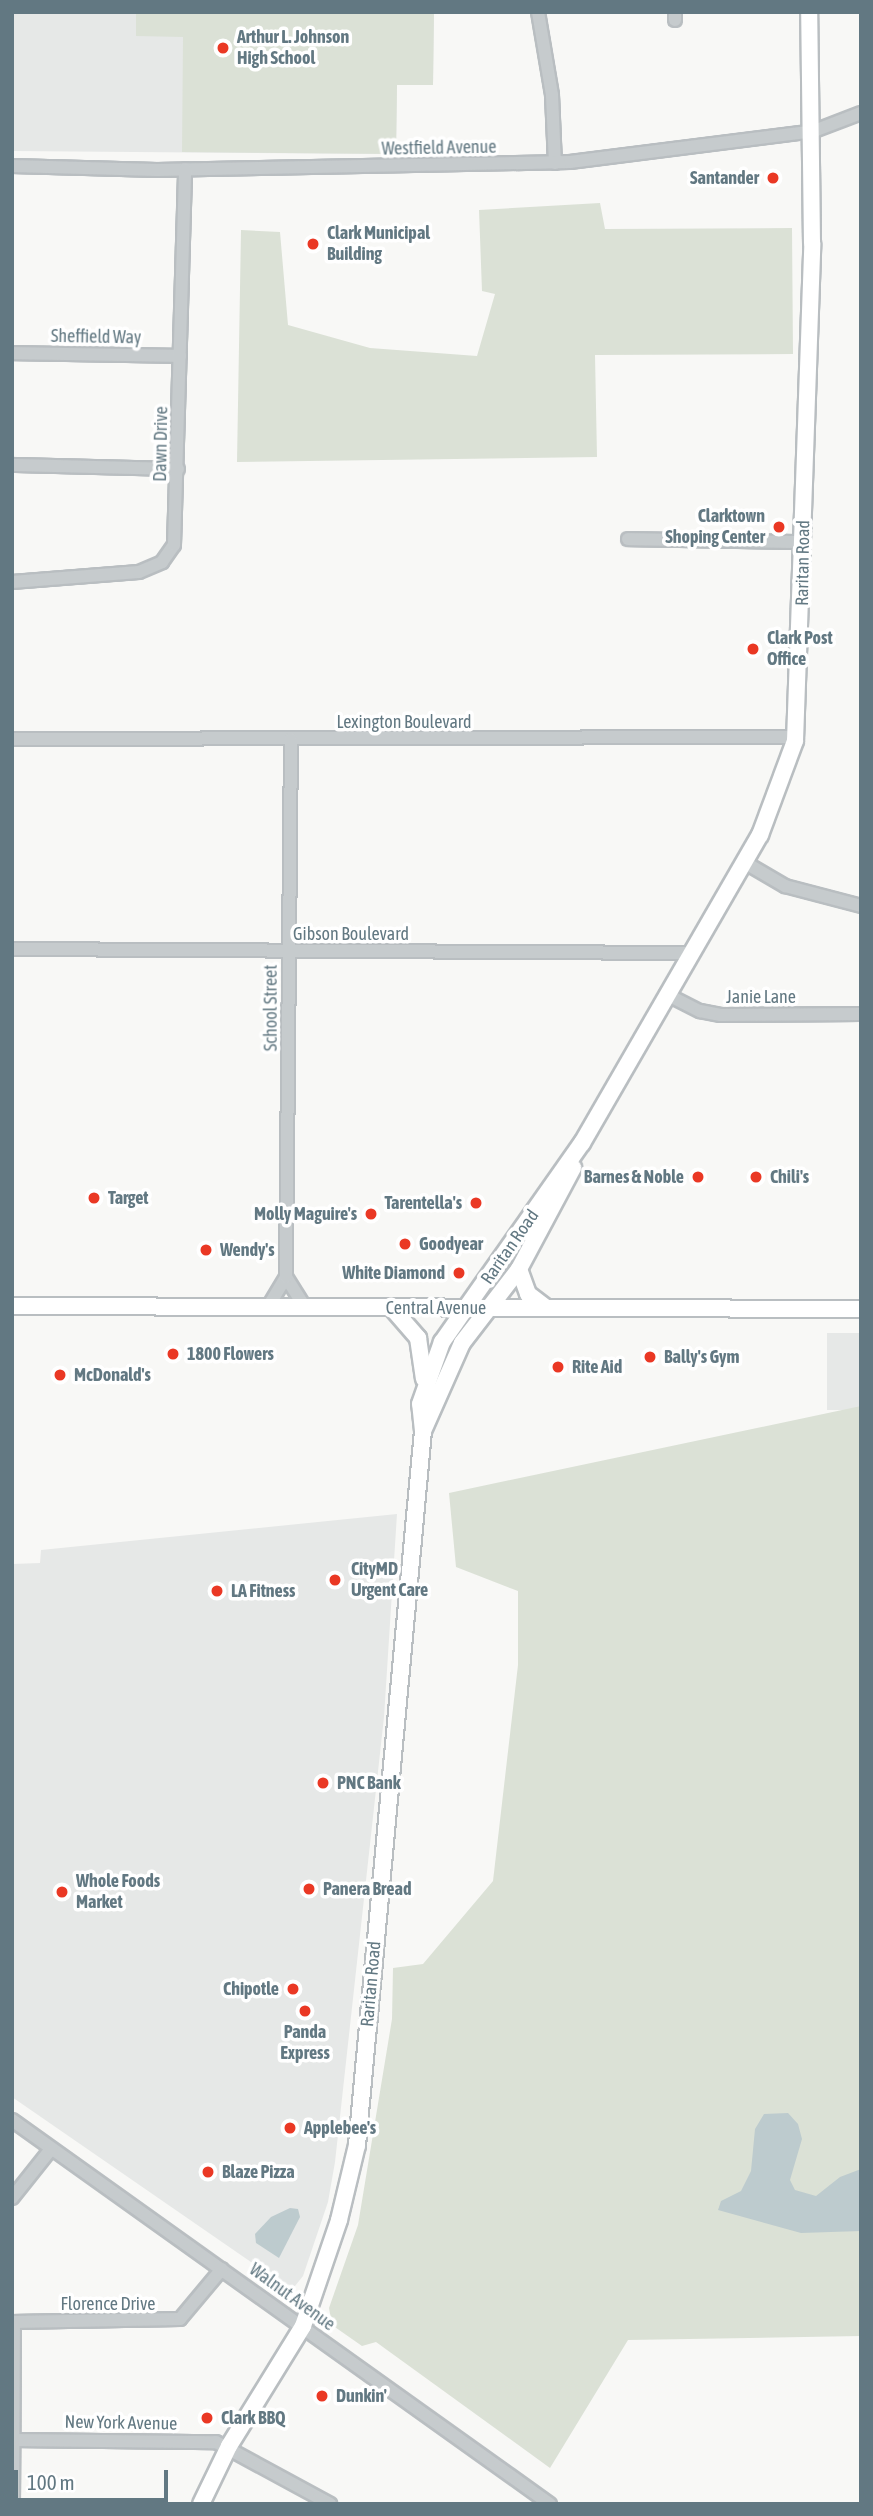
<!DOCTYPE html>
<style>
body{margin:0}
#map{position:relative;width:873px;height:2516px;overflow:hidden;background:#f8f8f6;font-family:"Asap Condensed",sans-serif}
div>[style]{position:absolute}
.built>*{inset:0;background:#e6e8e7;transform-origin:0 0}
.green>*{inset:0;background:#dbe1d6}
.water>*{inset:0;background:#bdcbce}
.roads{filter:drop-shadow(2px 0 #b9bec1) drop-shadow(-2px 0 #b9bec1) drop-shadow(0 2px #b9bec1) drop-shadow(0 -2px #b9bec1)}
.minor>*{height:12px;margin:-6px;padding:0 6px;transform-origin:6px;border-radius:6px;background:#c6cbcd}
.major>*{height:16px;margin:-8px;padding:0 8px;transform-origin:8px;border-radius:8px;background:#fff}
.dots>*{width:19px;height:19px;translate:-50% -50%;box-sizing:border-box;border:4px solid #fff;border-radius:50%}
span{translate:-50% -50%;white-space:nowrap;text-align:center;line-height:1.15;-webkit-text-stroke:7px #fff;paint-order:stroke}
.poi-label{font-size:18px;color:#627882;font-weight:700}
.left{translate:0 -50%;text-align:left}
.right{translate:-100% -50%;text-align:right}
.street-label{font-size:18px;color:#627882}
.frame{position:absolute;inset:0;border:14px solid #627882;pointer-events:none}
.scale{position:absolute;left:14px;top:2470px;width:154px;height:32px;box-sizing:border-box;border:4px solid #627882;border-top:0;padding-left:9px;font-size:21px;line-height:24px;white-space:nowrap;color:#627882;-webkit-text-stroke:5px #fff;paint-order:stroke}
</style>
<div id="map">
<div class="built">
<div style="clip-path:polygon(12px 12px,434px 12px,433px 85px,397px 85px,396px 154px,12px 151px)"></div>
<div style="left:827px;top:1333px;width:34px;height:77px"></div>
<div style="clip-path:polygon(397px 1514px,384px 1717px,335px 2162px,328px 2202px,303px 2276px,295px 2286px,287px 2287px,12px 2097px,12px 1564px,40px 1563px,41px 1550px)"></div>
</div>
<div class="green">
<div style="clip-path:polygon(136px 12px,434px 12px,433px 85px,397px 85px,396px 154px,182px 152px,183px 37px,136px 36px)"></div>
<div style="clip-path:polygon(600px 203px,605px 229px,792px 228px,793px 354px,595px 355px,597px 457px,237px 462px,241px 230px,280px 232px,288px 325px,370px 348px,477px 356px,495px 294px,482px 291px,479px 210px)"></div>
<div style="clip-path:polygon(861px 1406px,861px 2336px,628px 2340px,550px 2468px,376px 2342px,362px 2346px,332px 2325px,329px 2308px,358px 2225px,392px 2019px,393px 1968px,423px 1964px,493px 1881px,518px 1665px,518px 1591px,456px 1567px,449px 1493px)"></div>
</div>
<div class="water">
<div style="clip-path:polygon(788px 2113px,798px 2124px,802px 2139px,790px 2180px,795px 2190px,816px 2196px,840px 2177px,861px 2169px,861px 2231px,801px 2233px,718px 2210px,721px 2201px,741px 2191px,751px 2171px,755px 2129px,764px 2114px)"></div>
<div style="clip-path:polygon(290px 2208px,298px 2209px,300px 2217px,279px 2258px,256px 2243px,255px 2234px,271px 2217px)"></div>
</div>
<div class="roads">
<div class="minor">
<div style="left:538px;top:12px;width:84px;rotate:80.4deg"></div>
<div style="left:552px;top:95px;width:68px;rotate:87.5deg"></div>
<div style="left:675px;top:12px;width:8px;rotate:90deg"></div>
<div style="left:12px;top:166px;width:145px;rotate:1.6deg"></div>
<div style="left:157px;top:170px;width:413px;rotate:-1.1deg"></div>
<div style="left:570px;top:162px;width:246px;rotate:-7.2deg"></div>
<div style="left:814px;top:131px;width:50px;rotate:-21deg"></div>
<div style="left:12px;top:353px;width:168px;rotate:1deg"></div>
<div style="left:12px;top:465px;width:166px;rotate:1.4deg"></div>
<div style="left:628px;top:539px;width:175px;rotate:1deg"></div>
<div style="left:12px;top:582px;width:127px;rotate:-4.5deg"></div>
<div style="left:139px;top:572px;width:25px;rotate:-23deg"></div>
<div style="left:162px;top:562px;width:21px;rotate:-55deg"></div>
<div style="left:174px;top:545px;width:376px;rotate:-88.3deg"></div>
<div style="left:12px;top:739px;width:784px;rotate:-0.15deg"></div>
<div style="left:744px;top:862px;width:48px;rotate:30.3deg"></div>
<div style="left:785px;top:886px;width:79px;rotate:14.7deg"></div>
<div style="left:12px;top:949px;width:677px;rotate:0.34deg"></div>
<div style="left:666px;top:994px;width:38px;rotate:27deg"></div>
<div style="left:700px;top:1011px;width:21px;rotate:11deg"></div>
<div style="left:721px;top:1015px;width:140px;rotate:-0.4deg"></div>
<div style="left:286px;top:1277px;width:36px;rotate:58deg"></div>
<div style="left:268px;top:1307px;width:35px;rotate:-59deg"></div>
<div style="left:286px;top:1277px;width:538px;rotate:-89.47deg"></div>
<div style="left:12px;top:2120px;width:661px;rotate:35.52deg"></div>
<div style="left:12px;top:2198px;width:63px;rotate:-51.5deg"></div>
<div style="left:12px;top:2322px;width:168px;rotate:-1deg"></div>
<div style="left:180px;top:2319px;width:65px;rotate:-50deg"></div>
<div style="left:12px;top:2440px;width:204px;rotate:0.6deg"></div>
<div style="left:216px;top:2442px;width:130px;rotate:28.5deg"></div>
<div style="left:13px;top:2504px;width:182px;rotate:-89.7deg"></div>
</div>
<div class="major">
<div style="left:519px;top:1269px;width:27px;rotate:70deg"></div>
<div style="left:528px;top:1294px;width:21px;rotate:37deg"></div>
<div style="left:12px;top:1306px;width:849px;rotate:0.2deg"></div>
<div style="left:392px;top:1308px;width:40px;rotate:49deg"></div>
<div style="left:418px;top:1338px;width:41px;rotate:81.7deg"></div>
<div style="left:423px;top:1431px;width:27px;rotate:-96deg"></div>
<div style="left:420px;top:1404px;width:66px;rotate:-70.5deg"></div>
<div style="left:442px;top:1342px;width:243px;rotate:-54.9deg"></div>
<div style="left:582px;top:1143px;width:356px;rotate:-60deg"></div>
<div style="left:760px;top:835px;width:100px;rotate:-69.6deg"></div>
<div style="left:795px;top:741px;width:498px;rotate:-88deg"></div>
<div style="left:812px;top:243px;width:231px;rotate:-90.7deg"></div>
<div style="left:201px;top:2504px;width:64px;rotate:-64.2deg"></div>
<div style="left:229px;top:2446px;width:141px;rotate:-58.3deg"></div>
<div style="left:303px;top:2326px;width:112px;rotate:-71.2deg"></div>
<div style="left:339px;top:2220px;width:77px;rotate:-76.5deg"></div>
<div style="left:357px;top:2145px;width:717px;rotate:-84.72deg"></div>
<div style="left:423px;top:1431px;width:96px;rotate:-66.1deg"></div>
<div style="left:462px;top:1343px;width:93px;rotate:-52.4deg"></div>
<div style="left:519px;top:1269px;width:115px;rotate:-61.9deg"></div>
</div>
</div>
<div class="dots">
<div style="left:223px;top:48px;background:#ea3824"></div>
<div style="left:773px;top:178px;background:#ea3824"></div>
<div style="left:313px;top:244px;background:#ea3824"></div>
<div style="left:779px;top:527px;background:#ea3824"></div>
<div style="left:753px;top:649px;background:#ea3824"></div>
<div style="left:698px;top:1177px;background:#ea3824"></div>
<div style="left:756px;top:1177px;background:#ea3824"></div>
<div style="left:94px;top:1198px;background:#ea3824"></div>
<div style="left:476px;top:1203px;background:#ea3824"></div>
<div style="left:371px;top:1214px;background:#ea3824"></div>
<div style="left:405px;top:1244px;background:#ea3824"></div>
<div style="left:206px;top:1250px;background:#ea3824"></div>
<div style="left:459px;top:1273px;background:#ea3824"></div>
<div style="left:173px;top:1354px;background:#ea3824"></div>
<div style="left:650px;top:1357px;background:#ea3824"></div>
<div style="left:558px;top:1367px;background:#ea3824"></div>
<div style="left:60px;top:1375px;background:#ea3824"></div>
<div style="left:335px;top:1580px;background:#ea3824"></div>
<div style="left:217px;top:1591px;background:#ea3824"></div>
<div style="left:323px;top:1783px;background:#ea3824"></div>
<div style="left:309px;top:1889px;background:#ea3824"></div>
<div style="left:62px;top:1892px;background:#ea3824"></div>
<div style="left:293px;top:1989px;background:#ea3824"></div>
<div style="left:305px;top:2011px;background:#ea3824"></div>
<div style="left:290px;top:2128px;background:#ea3824"></div>
<div style="left:208px;top:2172px;background:#ea3824"></div>
<div style="left:322px;top:2396px;background:#ea3824"></div>
<div style="left:207px;top:2418px;background:#ea3824"></div>
</div>
<div class="poi-label">
<span class="left" style="left:237px;top:48px">Arthur L. Johnson<br>High School</span>
<span class="right" style="left:759px;top:178px">Santander</span>
<span class="left" style="left:327px;top:244px">Clark Municipal<br>Building</span>
<span class="right" style="left:765px;top:527px">Clarktown<br>Shoping Center</span>
<span class="left" style="left:767px;top:649px">Clark Post<br>Office</span>
<span class="right" style="left:684px;top:1177px">Barnes &amp; Noble</span>
<span class="left" style="left:770px;top:1177px">Chili's</span>
<span class="left" style="left:108px;top:1198px">Target</span>
<span class="right" style="left:462px;top:1203px">Tarentella's</span>
<span class="right" style="left:357px;top:1214px">Molly Maguire's</span>
<span class="left" style="left:419px;top:1244px">Goodyear</span>
<span class="left" style="left:220px;top:1250px">Wendy's</span>
<span class="right" style="left:445px;top:1273px">White Diamond</span>
<span class="left" style="left:187px;top:1354px">1800 Flowers</span>
<span class="left" style="left:664px;top:1357px">Bally's Gym</span>
<span class="left" style="left:572px;top:1367px">Rite Aid</span>
<span class="left" style="left:74px;top:1375px">McDonald's</span>
<span class="left" style="left:351px;top:1580px">CityMD<br>Urgent Care</span>
<span class="left" style="left:231px;top:1591px">LA Fitness</span>
<span class="left" style="left:337px;top:1783px">PNC Bank</span>
<span class="left" style="left:76px;top:1892px">Whole Foods<br>Market</span>
<span class="left" style="left:323px;top:1889px">Panera Bread</span>
<span class="right" style="left:279px;top:1989px">Chipotle</span>
<span style="left:305px;top:2043px">Panda<br>Express</span>
<span class="left" style="left:304px;top:2128px">Applebee's</span>
<span class="left" style="left:222px;top:2172px">Blaze Pizza</span>
<span class="left" style="left:336px;top:2396px">Dunkin'</span>
<span class="left" style="left:221px;top:2418px">Clark BBQ</span>
</div>
<div class="street-label">
<span style="left:439px;top:148px;rotate:-1deg">Westfield Avenue</span>
<span style="left:96px;top:337px;rotate:1deg">Sheffield Way</span>
<span style="left:161px;top:444px;rotate:-89deg">Dawn Drive</span>
<span style="left:803px;top:563px;rotate:-89deg">Raritan Road</span>
<span style="left:404px;top:722px">Lexington Boulevard</span>
<span style="left:351px;top:934px">Gibson Boulevard</span>
<span style="left:761px;top:997px">Janie Lane</span>
<span style="left:271px;top:1008px;rotate:-90deg">School Street</span>
<span style="left:510px;top:1247px;rotate:-55deg">Raritan Road</span>
<span style="left:436px;top:1308px">Central Avenue</span>
<span style="left:371px;top:1984px;rotate:-85deg">Raritan Road</span>
<span style="left:292px;top:2297px;rotate:36deg">Walnut Avenue</span>
<span style="left:108px;top:2304px">Florence Drive</span>
<span style="left:121px;top:2423px;rotate:1deg">New York Avenue</span>
</div>
<div class="frame"></div>
<div class="scale">100 m</div>
</div>
